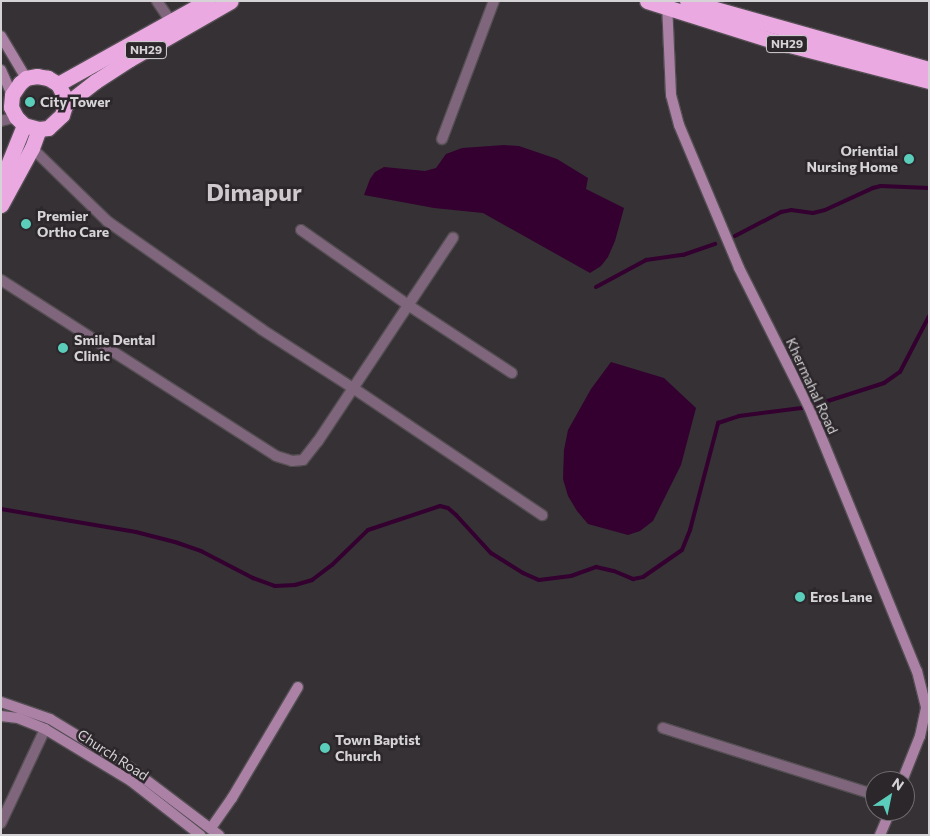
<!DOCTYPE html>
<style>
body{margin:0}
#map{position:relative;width:930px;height:836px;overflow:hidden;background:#363135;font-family:Commissioner,sans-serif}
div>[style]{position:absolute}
.water>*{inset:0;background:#330030}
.stream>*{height:4px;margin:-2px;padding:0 2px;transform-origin:2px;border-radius:2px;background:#330030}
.roads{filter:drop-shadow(1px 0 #534e52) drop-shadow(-1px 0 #534e52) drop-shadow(0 1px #534e52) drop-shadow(0 -1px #534e52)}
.street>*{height:10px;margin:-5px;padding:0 5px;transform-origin:5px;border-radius:5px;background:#80667c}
.secondary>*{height:10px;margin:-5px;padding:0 5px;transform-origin:5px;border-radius:5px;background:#ab81a6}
.highway>*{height:15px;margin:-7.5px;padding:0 7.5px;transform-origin:7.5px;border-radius:7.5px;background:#eba9e2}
.dots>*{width:14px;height:14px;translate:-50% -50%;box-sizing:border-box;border:2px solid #2c272b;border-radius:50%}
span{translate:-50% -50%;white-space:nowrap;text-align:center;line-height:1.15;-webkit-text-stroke:5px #2c272b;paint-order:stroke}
.shield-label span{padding:1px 4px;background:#2c272b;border:1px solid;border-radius:4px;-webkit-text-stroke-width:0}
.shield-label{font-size:12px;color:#d5d3d5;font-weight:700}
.poi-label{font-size:14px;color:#d5d3d5;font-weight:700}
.left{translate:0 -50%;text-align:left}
.right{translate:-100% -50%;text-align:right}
.street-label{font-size:14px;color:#d5d3d5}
.town-label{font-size:24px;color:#cfc9ce;font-weight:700}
.frame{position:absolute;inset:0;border:2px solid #d5d3d5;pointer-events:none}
.north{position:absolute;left:865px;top:771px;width:50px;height:50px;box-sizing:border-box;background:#2c272b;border:1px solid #706c6f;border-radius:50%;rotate:34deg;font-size:14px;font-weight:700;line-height:20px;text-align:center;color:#d5d3d5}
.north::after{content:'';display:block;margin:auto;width:18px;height:22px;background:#5bcebb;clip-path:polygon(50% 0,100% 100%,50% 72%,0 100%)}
</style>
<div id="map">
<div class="water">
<div style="clip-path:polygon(504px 145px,519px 146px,557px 159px,588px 178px,586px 189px,624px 208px,615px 241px,608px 257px,601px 266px,590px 273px,483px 213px,434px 208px,364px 195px,370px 179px,375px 172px,384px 167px,425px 171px,436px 168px,446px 154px,462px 148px)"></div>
<div style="clip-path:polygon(611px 362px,664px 378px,696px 408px,681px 465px,653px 521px,640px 531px,628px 535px,588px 524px,577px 511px,568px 496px,563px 479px,564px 450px,568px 430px,591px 389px)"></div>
</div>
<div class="stream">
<div style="left:735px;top:236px;width:52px;rotate:-27.6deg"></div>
<div style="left:781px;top:212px;width:10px;rotate:-11deg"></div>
<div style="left:791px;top:210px;width:22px;rotate:8deg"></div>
<div style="left:813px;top:213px;width:12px;rotate:-14deg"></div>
<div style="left:825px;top:210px;width:53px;rotate:-24.6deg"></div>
<div style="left:873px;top:188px;width:8px;rotate:-14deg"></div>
<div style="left:881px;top:186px;width:48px;rotate:2.4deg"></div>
<div style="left:596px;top:287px;width:57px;rotate:-28.4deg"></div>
<div style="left:646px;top:260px;width:37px;rotate:-8deg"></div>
<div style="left:683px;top:255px;width:34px;rotate:-19deg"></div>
<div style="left:1px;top:509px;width:137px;rotate:9.7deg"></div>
<div style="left:136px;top:532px;width:40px;rotate:14.4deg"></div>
<div style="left:175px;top:542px;width:28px;rotate:19deg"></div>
<div style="left:201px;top:551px;width:59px;rotate:27.4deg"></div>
<div style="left:253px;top:578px;width:23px;rotate:20deg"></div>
<div style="left:275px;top:586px;width:20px;rotate:-3deg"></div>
<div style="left:295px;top:585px;width:18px;rotate:-16deg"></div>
<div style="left:312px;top:580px;width:25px;rotate:-37deg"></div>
<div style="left:332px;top:565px;width:50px;rotate:-44.2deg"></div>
<div style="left:368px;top:530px;width:76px;rotate:-18.4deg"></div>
<div style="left:440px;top:506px;width:8px;rotate:14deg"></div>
<div style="left:448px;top:508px;width:11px;rotate:41deg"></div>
<div style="left:456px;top:515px;width:52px;rotate:47.4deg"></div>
<div style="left:491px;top:553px;width:38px;rotate:32deg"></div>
<div style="left:523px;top:573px;width:17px;rotate:24deg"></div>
<div style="left:539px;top:580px;width:32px;rotate:-7deg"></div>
<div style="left:571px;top:576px;width:27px;rotate:-20deg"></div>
<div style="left:596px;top:567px;width:18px;rotate:13deg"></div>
<div style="left:614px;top:571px;width:21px;rotate:23deg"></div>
<div style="left:633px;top:579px;width:10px;rotate:-11deg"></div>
<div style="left:643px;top:577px;width:47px;rotate:-34.7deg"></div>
<div style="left:682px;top:550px;width:22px;rotate:-68deg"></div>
<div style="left:690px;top:530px;width:111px;rotate:-75.3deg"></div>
<div style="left:718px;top:423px;width:22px;rotate:-18deg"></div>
<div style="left:739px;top:416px;width:71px;rotate:-7.3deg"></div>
<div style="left:809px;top:407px;width:79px;rotate:-17.7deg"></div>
<div style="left:884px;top:383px;width:19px;rotate:-35deg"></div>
<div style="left:900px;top:372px;width:63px;rotate:-62.6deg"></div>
</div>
<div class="roads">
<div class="street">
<div style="left:157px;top:1px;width:25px;rotate:56deg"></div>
<div style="left:1px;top:121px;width:16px;rotate:-15deg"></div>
<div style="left:442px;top:139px;width:147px;rotate:-69.4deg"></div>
<div style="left:32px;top:148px;width:105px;rotate:44.2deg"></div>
<div style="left:107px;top:221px;width:188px;rotate:35deg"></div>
<div style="left:261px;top:329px;width:109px;rotate:32.7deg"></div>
<div style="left:353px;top:388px;width:228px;rotate:33.9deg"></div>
<div style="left:301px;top:230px;width:131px;rotate:35deg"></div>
<div style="left:408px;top:305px;width:124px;rotate:33.2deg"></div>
<div style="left:1px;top:280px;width:326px;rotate:32.6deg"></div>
<div style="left:276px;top:456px;width:17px;rotate:17deg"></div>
<div style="left:292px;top:461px;width:11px;rotate:-5deg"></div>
<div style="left:303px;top:460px;width:24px;rotate:-52deg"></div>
<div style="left:318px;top:441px;width:244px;rotate:-56.4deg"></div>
<div style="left:663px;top:728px;width:222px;rotate:17.5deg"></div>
<div style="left:1px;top:823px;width:104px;rotate:-64.9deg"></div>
</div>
<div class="secondary">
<div style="left:667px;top:3px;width:92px;rotate:87.5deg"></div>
<div style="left:671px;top:95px;width:31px;rotate:75deg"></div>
<div style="left:679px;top:125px;width:155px;rotate:67.2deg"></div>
<div style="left:739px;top:268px;width:156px;rotate:63.3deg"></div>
<div style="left:809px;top:407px;width:285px;rotate:67.8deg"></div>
<div style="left:917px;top:671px;width:38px;rotate:76deg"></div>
<div style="left:926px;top:708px;width:29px;rotate:102deg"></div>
<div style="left:920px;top:736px;width:48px;rotate:111.8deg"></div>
<div style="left:1px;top:36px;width:49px;rotate:59.2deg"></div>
<div style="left:1px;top:70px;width:27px;rotate:66deg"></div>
<div style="left:1px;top:702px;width:52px;rotate:19.1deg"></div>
<div style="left:50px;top:719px;width:92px;rotate:31.3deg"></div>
<div style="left:129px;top:767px;width:113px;rotate:37.1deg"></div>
<div style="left:1px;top:716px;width:17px;rotate:7deg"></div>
<div style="left:18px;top:718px;width:29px;rotate:22deg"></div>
<div style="left:45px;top:729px;width:100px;rotate:31.2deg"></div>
<div style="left:131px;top:781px;width:88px;rotate:38deg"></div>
<div style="left:211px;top:828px;width:37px;rotate:-55deg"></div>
<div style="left:232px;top:798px;width:129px;rotate:-59.3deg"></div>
<div style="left:880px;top:835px;width:26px;rotate:-67deg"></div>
</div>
<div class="highway">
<div style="left:647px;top:1px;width:133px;rotate:17.5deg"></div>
<div style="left:774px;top:41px;width:160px;rotate:14.5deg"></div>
<div style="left:687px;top:1px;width:251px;rotate:15.7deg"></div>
<div style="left:58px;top:84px;width:171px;rotate:-29.1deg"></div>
<div style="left:65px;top:105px;width:11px;rotate:-100deg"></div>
<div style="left:63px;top:94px;width:11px;rotate:-117deg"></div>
<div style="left:58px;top:84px;width:12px;rotate:-149deg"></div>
<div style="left:48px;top:78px;width:11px;rotate:-170deg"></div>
<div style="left:37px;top:76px;width:11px;rotate:170deg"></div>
<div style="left:26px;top:78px;width:8px;rotate:140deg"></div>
<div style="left:20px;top:83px;width:14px;rotate:124deg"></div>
<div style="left:12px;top:95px;width:12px;rotate:95deg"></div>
<div style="left:11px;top:107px;width:11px;rotate:63deg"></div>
<div style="left:16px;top:117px;width:11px;rotate:45deg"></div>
<div style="left:24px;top:125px;width:16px;rotate:15deg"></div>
<div style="left:39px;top:129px;width:9px;rotate:-6deg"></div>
<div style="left:48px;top:128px;width:19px;rotate:-43deg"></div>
<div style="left:62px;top:115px;width:10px;rotate:-73deg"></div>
<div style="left:65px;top:105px;width:39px;rotate:-38deg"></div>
<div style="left:96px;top:81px;width:40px;rotate:-32.9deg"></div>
<div style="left:130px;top:59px;width:116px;rotate:-29.9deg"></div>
<div style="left:1px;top:182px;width:61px;rotate:-68deg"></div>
<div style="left:1px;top:205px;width:65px;rotate:-61.5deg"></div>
<div style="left:32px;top:148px;width:20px;rotate:-70deg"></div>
</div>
</div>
<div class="dots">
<div style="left:30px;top:102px;background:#5bcebb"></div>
<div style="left:909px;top:159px;background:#5bcebb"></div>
<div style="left:26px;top:224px;background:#5bcebb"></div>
<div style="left:63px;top:348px;background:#5bcebb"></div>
<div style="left:800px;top:597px;background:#5bcebb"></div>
<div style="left:325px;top:748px;background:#5bcebb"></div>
</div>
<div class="shield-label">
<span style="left:787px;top:44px">NH29</span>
<span style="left:146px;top:50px">NH29</span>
</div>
<div class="poi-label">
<span class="left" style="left:40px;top:102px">City Tower</span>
<span class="right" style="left:898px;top:159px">Oriential<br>Nursing Home</span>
<span class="left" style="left:37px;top:224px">Premier<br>Ortho Care</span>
<span class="left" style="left:74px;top:348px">Smile Dental<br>Clinic</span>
<span class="left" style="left:810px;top:597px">Eros Lane</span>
<span class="left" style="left:335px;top:748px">Town Baptist<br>Church</span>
</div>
<div class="street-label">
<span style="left:812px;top:386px;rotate:65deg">Khermahal Road</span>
<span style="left:113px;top:755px;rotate:33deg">Church Road</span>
</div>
<div class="town-label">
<span style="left:254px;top:192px">Dimapur</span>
</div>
<div class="frame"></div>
<div class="north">N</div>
</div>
